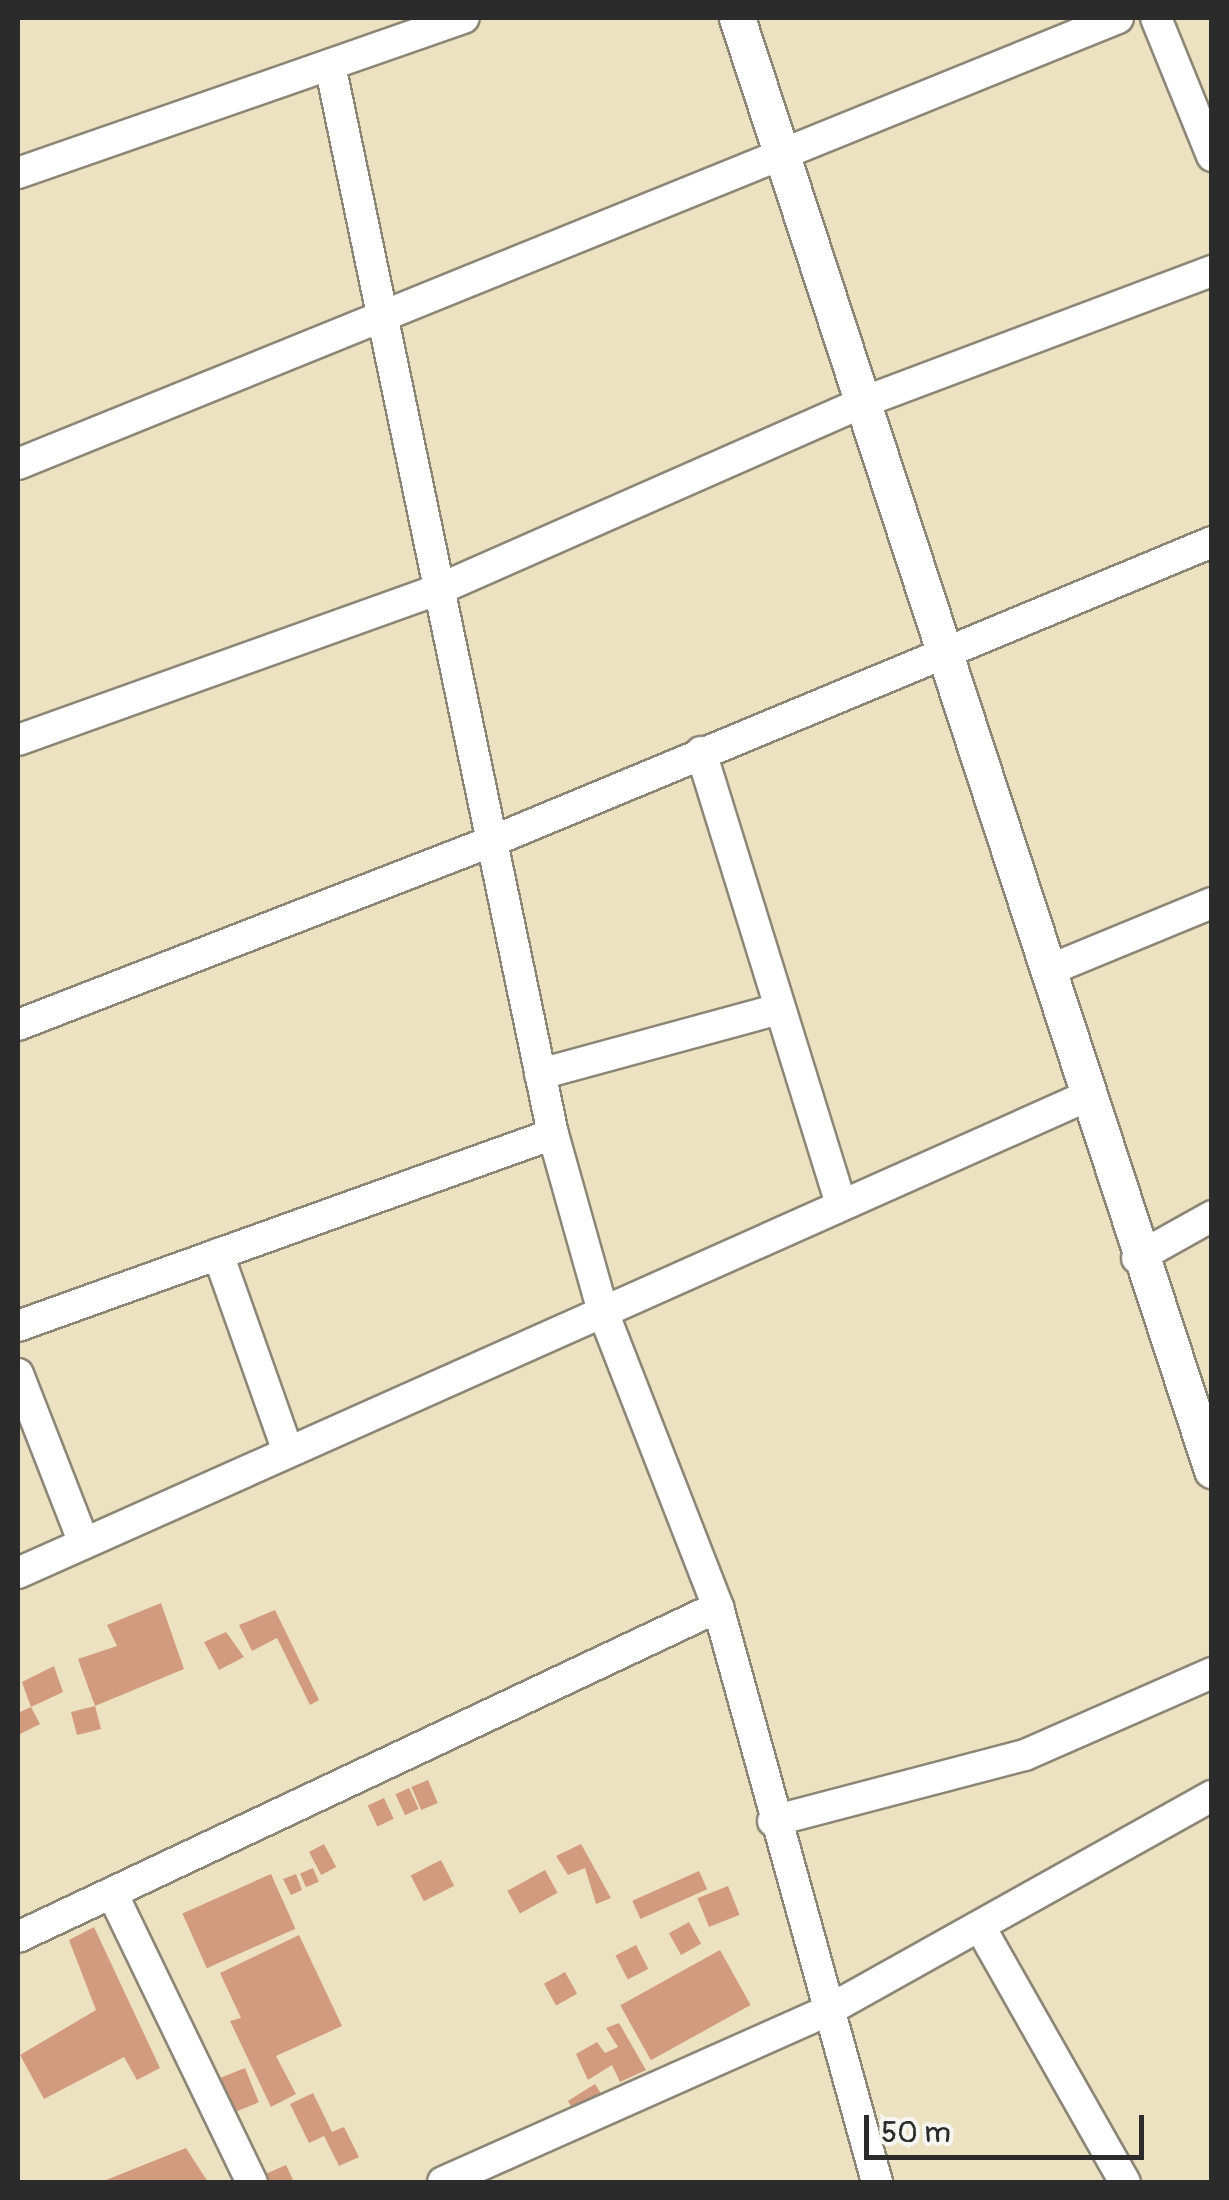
<!DOCTYPE html>
<style>
body{margin:0}
#map{position:relative;width:1229px;height:2200px;overflow:hidden;background:#ece2c1;font-family:Pangolin,sans-serif}
div>[style]{position:absolute}
.building>*{inset:0;background:#d39b7e;transform-origin:0 0}
.roads{filter:drop-shadow(2px 0 #8c8676) drop-shadow(-2px 0 #8c8676) drop-shadow(0 2px #8c8676) drop-shadow(0 -2px #8c8676)}
.minor>*{height:30px;margin:-15px;padding:0 15px;transform-origin:15px;border-radius:15px;background:#fff}
.tertiary>*{height:35px;margin:-17.5px;padding:0 17.5px;transform-origin:17.5px;border-radius:17.5px;background:#fff}
span{translate:-50% -50%;white-space:nowrap;text-align:center;line-height:1.15;-webkit-text-stroke:10px #f6f6f2;paint-order:stroke}
.frame{position:absolute;inset:0;border:20px solid #2b2b2b;pointer-events:none}
.scale{position:absolute;left:864px;top:2115px;width:280px;height:45px;box-sizing:border-box;border:5px solid #2b2b2b;border-top:0;padding-left:12px;font-size:30px;line-height:35px;white-space:nowrap;color:#2b2b2b;-webkit-text-stroke:8px #f6f6f2;paint-order:stroke}
</style>
<div id="map">
<div class="building">
<div style="clip-path:polygon(161px 1603px,184px 1669px,95px 1706px,101px 1729px,77px 1735px,71px 1712px,95px 1706px,78px 1659px,117px 1646px,107px 1625px)"></div>
<div style="clip-path:polygon(275px 1610px,319px 1700px,310px 1705px,277px 1638px,252px 1651px,239px 1625px)"></div>
<div style="clip-path:polygon(226px 1632px,244px 1657px,219px 1670px,204px 1642px)"></div>
<div style="clip-path:polygon(54px 1666px,63px 1692px,31px 1707px,22px 1682px)"></div>
<div style="clip-path:polygon(31px 1707px,40px 1724px,20px 1734px,18px 1713px)"></div>
<div style="left:428px;top:1780px;width:25px;height:18px;rotate:67deg"></div>
<div style="left:409px;top:1788px;width:23px;height:15px;rotate:65deg"></div>
<div style="left:384px;top:1798px;width:23px;height:18px;rotate:65deg"></div>
<div style="left:324px;top:1844px;width:26px;height:17px;rotate:62deg"></div>
<div style="clip-path:polygon(581px 1844px,611px 1898px,596px 1904px,585px 1868px,568px 1875px,556px 1856px)"></div>
<div style="left:441px;top:1860px;width:29px;height:34px;rotate:63deg"></div>
<div style="left:313px;top:1868px;width:15px;height:14px;rotate:67deg"></div>
<div style="left:545px;top:1870px;width:26px;height:43px;rotate:61deg"></div>
<div style="left:699px;top:1871px;width:20px;height:73px;rotate:66deg"></div>
<div style="left:271px;top:1874px;width:60px;height:97px;rotate:66deg"></div>
<div style="clip-path:polygon(296px 1874px,302px 1890px,291px 1895px,283px 1879px)"></div>
<div style="left:728px;top:1886px;width:31px;height:33px;rotate:68deg"></div>
<div style="left:689px;top:1922px;width:25px;height:23px;rotate:61deg"></div>
<div style="clip-path:polygon(94px 1927px,160px 2068px,137px 2080px,124px 2057px,44px 2099px,20px 2055px,96px 2010px,69px 1940px)"></div>
<div style="clip-path:polygon(299px 1935px,342px 2026px,276px 2056px,296px 2094px,271px 2107px,230px 2021px,241px 2018px,220px 1973px)"></div>
<div style="left:636px;top:1945px;width:27px;height:23px;rotate:63deg"></div>
<div style="left:720px;top:1950px;width:63px;height:114px;rotate:61deg"></div>
<div style="left:565px;top:1972px;width:25px;height:24px;rotate:61deg"></div>
<div style="clip-path:polygon(619px 2023px,646px 2070px,620px 2082px,612px 2065px,588px 2080px,576px 2054px,597px 2042px,605px 2053px,618px 2047px,606px 2028px)"></div>
<div style="left:245px;top:2068px;width:37px;height:29px;rotate:68deg"></div>
<div style="left:595px;top:2084px;width:15px;height:32px;rotate:58deg"></div>
<div style="clip-path:polygon(313px 2093px,332px 2132px,344px 2127px,359px 2157px,339px 2166px,324px 2136px,309px 2143px,290px 2104px)"></div>
<div style="clip-path:polygon(186px 2148px,208px 2182px,101px 2182px)"></div>
<div style="clip-path:polygon(286px 2165px,294px 2182px,267px 2182px,263px 2175px)"></div>
</div>
<div class="roads">
<div class="minor">
<div style="left:1156px;top:18px;width:149px;rotate:67.9deg"></div>
<div style="left:330px;top:65px;width:1092px;rotate:78.22deg"></div>
<div style="left:553px;top:1134px;width:185px;rotate:74.3deg"></div>
<div style="left:603px;top:1312px;width:317px;rotate:68.7deg"></div>
<div style="left:718px;top:1607px;width:597px;rotate:74.54deg"></div>
<div style="left:18px;top:173px;width:472px;rotate:-19.2deg"></div>
<div style="left:18px;top:464px;width:1187px;rotate:-22.07deg"></div>
<div style="left:18px;top:740px;width:450px;rotate:-19.7deg"></div>
<div style="left:442px;top:588px;width:463px;rotate:-23.8deg"></div>
<div style="left:866px;top:401px;width:370px;rotate:-20.6deg"></div>
<div style="left:701px;top:752px;width:469px;rotate:72.8deg"></div>
<div style="left:1047px;top:971px;width:178px;rotate:-22.4deg"></div>
<div style="left:18px;top:1025px;width:512px;rotate:-21.2deg"></div>
<div style="left:495px;top:840px;width:776px;rotate:-22.57deg"></div>
<div style="left:540px;top:1074px;width:244px;rotate:-15.2deg"></div>
<div style="left:218px;top:1254px;width:207px;rotate:70.5deg"></div>
<div style="left:1137px;top:1258px;width:86px;rotate:-29.2deg"></div>
<div style="left:18px;top:1326px;width:568px;rotate:-19.74deg"></div>
<div style="left:18px;top:1374px;width:176px;rotate:68.7deg"></div>
<div style="left:18px;top:1573px;width:1166px;rotate:-24.04deg"></div>
<div style="left:773px;top:1821px;width:260px;rotate:-14.7deg"></div>
<div style="left:1025px;top:1755px;width:204px;rotate:-23.7deg"></div>
<div style="left:112px;top:1893px;width:321px;rotate:64.2deg"></div>
<div style="left:980px;top:1927px;width:293px;rotate:60.4deg"></div>
<div style="left:18px;top:1937px;width:774px;rotate:-25.24deg"></div>
<div style="left:443px;top:2182px;width:418px;rotate:-24deg"></div>
<div style="left:825px;top:2012px;width:443px;rotate:-29.2deg"></div>
</div>
<div class="tertiary">
<div style="left:737px;top:18px;width:1528px;rotate:71.89deg"></div>
</div>
</div>
<div class="frame"></div>
<div class="scale">50 m</div>
</div>
